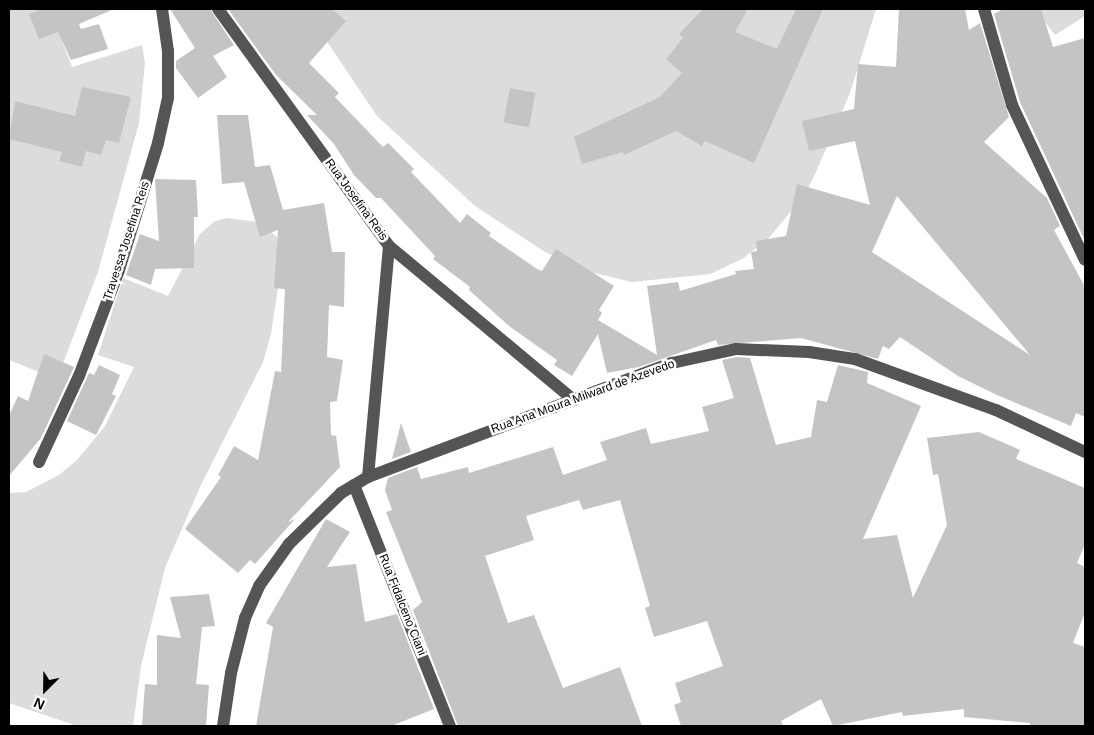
<!DOCTYPE html>
<style>
body{margin:0}
#map{position:relative;width:1094px;height:735px;overflow:hidden;background:#fff;font-family:Helvetica,sans-serif}
div>[style]{position:absolute}
.green>*{inset:0;background:#dcdcdc}
.building>*{inset:0;background:#c4c4c4;transform-origin:0 0}
.minor>*{height:12px;margin:-6px;padding:0 6px;transform-origin:6px;border-radius:6px;background:#555}
span{translate:-50% -50%;white-space:nowrap;text-align:center;line-height:1.15;-webkit-text-stroke:5px #fff;paint-order:stroke}
.street-label{font-size:12px;color:#000}
.frame{position:absolute;inset:0;border:10px solid #000;pointer-events:none}
.north{position:absolute;left:20px;top:665px;width:50px;height:50px;-webkit-text-stroke:4px #fff;paint-order:stroke;rotate:203deg;font-size:14px;font-weight:700;line-height:20px;text-align:center;color:#000}
.north::after{content:'';display:block;margin:auto;width:18px;height:22px;background:#000;clip-path:polygon(50% 0,100% 100%,50% 72%,0 100%)}
</style>
<div id="map">
<div class="green">
<div style="clip-path:polygon(9px 9px,50px 9px,72px 67px,142px 45px,145px 63px,139px 123px,98px 272px,57px 379px,9px 360px)"></div>
<div style="clip-path:polygon(305px 9px,876px 9px,850px 93px,816px 172px,805px 194px,768px 239px,742px 259px,710px 274px,632px 282px,590px 272px,545px 252px,475px 206px,377px 116px)"></div>
<div style="clip-path:polygon(1035px 9px,1085px 9px,1085px 16px,1055px 35px)"></div>
<div style="clip-path:polygon(227px 218px,259px 222px,277px 237px,279px 281px,271px 334px,263px 362px,200px 487px,165px 568px,141px 666px,133px 726px,77px 726px,9px 703px,9px 493px,26px 492px,59px 475px,77px 460px,105px 426px,134px 367px,98px 355px,123px 278px,168px 296px,200px 234px,215px 221px)"></div>
</div>
<div class="building">
<div style="clip-path:polygon(43px 9px,114px 9px,79px 24px,81px 29px,99px 24px,108px 49px,71px 60px,58px 32px,39px 39px,29px 14px)"></div>
<div style="clip-path:polygon(170px 9px,210px 9px,234px 45px,213px 56px,227px 77px,198px 98px,176px 68px,176px 61px,195px 48px)"></div>
<div style="clip-path:polygon(evenodd,228px 9px,332px 9px,346px 21px,309px 63px,339px 93px,335px 97px,383px 147px,388px 143px,414px 169px,411px 172px,460px 223px,467px 214px,491px 233px,489px 236px,537px 269px,542px 271px,556px 249px,614px 286px,599px 310px,602px 313px,598px 320px,657px 355px,647px 286px,678px 282px,680px 291px,736px 274px,735px 271px,754px 269px,751px 252px,757px 251px,756px 241px,786px 236px,797px 184px,870px 205px,855px 141px,809px 151px,802px 121px,854px 109px,858px 64px,896px 67px,899px 9px,965px 9px,969px 30px,980px 23px,1009px 117px,984px 142px,1047px 198px,1060px 226px,1054px 230px,1085px 287px,1085px 417px,1076px 413px,1071px 426px,997px 395px,958px 376px,900px 337px,889px 349px,883px 346px,878px 359px,801px 338px,718px 345px,716px 340px,639px 367px,607px 373px,598px 334px,572px 376px,554px 365px,557px 360px,509px 326px,469px 290px,470px 287px,433px 259px,435px 256px,381px 198px,376px 198px,354px 175px,334px 144px,307px 115px,317px 115px,276px 75px,228px 9px,897px 196px,1030px 355px,872px 252px,897px 196px)"></div>
<div style="clip-path:polygon(703px 9px,748px 9px,735px 32px,777px 49px,796px 9px,823px 9px,754px 163px,705px 141px,702px 146px,676px 131px,624px 155px,623px 152px,582px 164px,574px 137px,660px 97px,682px 73px,666px 59px,683px 38px,679px 34px)"></div>
<div style="clip-path:polygon(1003px 9px,1041px 9px,1053px 47px,1085px 38px,1085px 241px,1020px 102px,994px 14px)"></div>
<div style="clip-path:polygon(82px 87px,131px 97px,119px 143px,106px 140px,101px 155px,86px 151px,82px 167px,59px 161px,62px 152px,9px 139px,15px 101px,75px 116px)"></div>
<div style="left:510px;top:88px;width:26px;height:35px;rotate:11deg"></div>
<div style="clip-path:polygon(217px 115px,248px 115px,255px 167px,270px 165px,283px 210px,324px 203px,332px 252px,345px 252px,344px 307px,329px 305px,327px 357px,343px 360px,337px 401px,330px 402px,331px 435px,336px 436px,340px 467px,288px 522px,295px 519px,255px 564px,250px 560px,238px 573px,185px 529px,221px 477px,218px 475px,234px 446px,258px 460px,275px 371px,281px 372px,285px 289px,274px 288px,278px 230px,260px 237px,244px 182px,222px 184px)"></div>
<div style="clip-path:polygon(155px 179px,196px 180px,198px 217px,194px 217px,194px 268px,155px 269px,151px 285px,126px 275px,140px 234px,159px 241px)"></div>
<div style="clip-path:polygon(44px 354px,74px 367px,41px 438px,9px 476px,9px 416px,18px 396px,28px 401px)"></div>
<div style="clip-path:polygon(737px 357px,750px 358px,776px 445px,811px 437px,817px 400px,827px 402px,838px 365px,868px 372px,867px 383px,921px 406px,863px 539px,897px 535px,913px 598px,947px 525px,938px 474px,933px 475px,927px 438px,979px 432px,1020px 450px,1016px 459px,1085px 488px,1085px 544px,1077px 563px,1085px 567px,1085px 612px,1073px 643px,1085px 647px,1085px 726px,1030px 726px,1030px 723px,964px 717px,964px 709px,903px 716px,902px 712px,833px 726px,821px 699px,781px 721px,783px 726px,681px 726px,674px 705px,681px 702px,675px 683px,723px 666px,707px 621px,654px 637px,645px 608px,650px 606px,620px 500px,583px 510px,579px 500px,526px 516px,534px 540px,485px 556px,508px 623px,534px 615px,563px 688px,620px 667px,642px 726px,458px 726px,413px 610px,422px 602px,386px 512px,392px 510px,385px 490px,388px 478px,417px 467px,421px 479px,468px 467px,469px 473px,553px 447px,563px 475px,607px 460px,600px 442px,646px 428px,651px 444px,709px 431px,702px 407px,734px 398px,722px 360px)"></div>
<div style="clip-path:polygon(99px 365px,120px 375px,112px 394px,116px 396px,96px 435px,67px 421px,89px 373px,94px 375px)"></div>
<div style="clip-path:polygon(401px 423px,411px 452px,392px 459px)"></div>
<div style="clip-path:polygon(326px 519px,350px 532px,327px 567px,356px 564px,365px 622px,397px 614px,434px 709px,391px 726px,256px 726px,273px 627px,266px 623px)"></div>
<div style="clip-path:polygon(209px 594px,215px 626px,202px 627px,196px 684px,209px 685px,206px 726px,142px 726px,145px 684px,157px 685px,157px 635px,181px 638px,170px 597px)"></div>
</div>
<div class="minor">
<div style="left:218px;top:9px;width:292px;rotate:54.2deg"></div>
<div style="left:389px;top:246px;width:241px;rotate:39.8deg"></div>
<div style="left:984px;top:9px;width:100px;rotate:73.7deg"></div>
<div style="left:1012px;top:105px;width:171px;rotate:64.8deg"></div>
<div style="left:39px;top:462px;width:95px;rotate:-65.1deg"></div>
<div style="left:79px;top:376px;width:113px;rotate:-69.3deg"></div>
<div style="left:119px;top:270px;width:133px;rotate:-72.9deg"></div>
<div style="left:158px;top:143px;width:46px;rotate:-77.5deg"></div>
<div style="left:168px;top:98px;width:47px;rotate:-90deg"></div>
<div style="left:168px;top:51px;width:42px;rotate:-98.1deg"></div>
<div style="left:368px;top:477px;width:232px;rotate:-84.8deg"></div>
<div style="left:354px;top:485px;width:259px;rotate:68.3deg"></div>
<div style="left:223px;top:726px;width:54px;rotate:-81.4deg"></div>
<div style="left:231px;top:673px;width:57px;rotate:-75.7deg"></div>
<div style="left:245px;top:618px;width:35px;rotate:-66deg"></div>
<div style="left:259px;top:586px;width:52px;rotate:-54.5deg"></div>
<div style="left:289px;top:544px;width:73px;rotate:-44.4deg"></div>
<div style="left:341px;top:493px;width:31px;rotate:-31deg"></div>
<div style="left:368px;top:477px;width:325px;rotate:-20.6deg"></div>
<div style="left:672px;top:363px;width:66px;rotate:-12.3deg"></div>
<div style="left:736px;top:349px;width:73px;rotate:2.4deg"></div>
<div style="left:809px;top:352px;width:47px;rotate:8.7deg"></div>
<div style="left:855px;top:359px;width:150px;rotate:19.9deg"></div>
<div style="left:996px;top:410px;width:98px;rotate:25.3deg"></div>
</div>
<div class="street-label">
<span style="left:356px;top:200px;rotate:54deg">Rua Josefina Reis</span>
<span style="left:127px;top:241px;rotate:-72deg">Travessa Josefina Reis</span>
<span style="left:583px;top:397px;rotate:-20deg">Rua Ana Moura Milward de Azevedo</span>
<span style="left:402px;top:605px;rotate:68deg">Rua Fidalceno Ciani</span>
</div>
<div class="frame"></div>
<div class="north">N</div>
</div>
